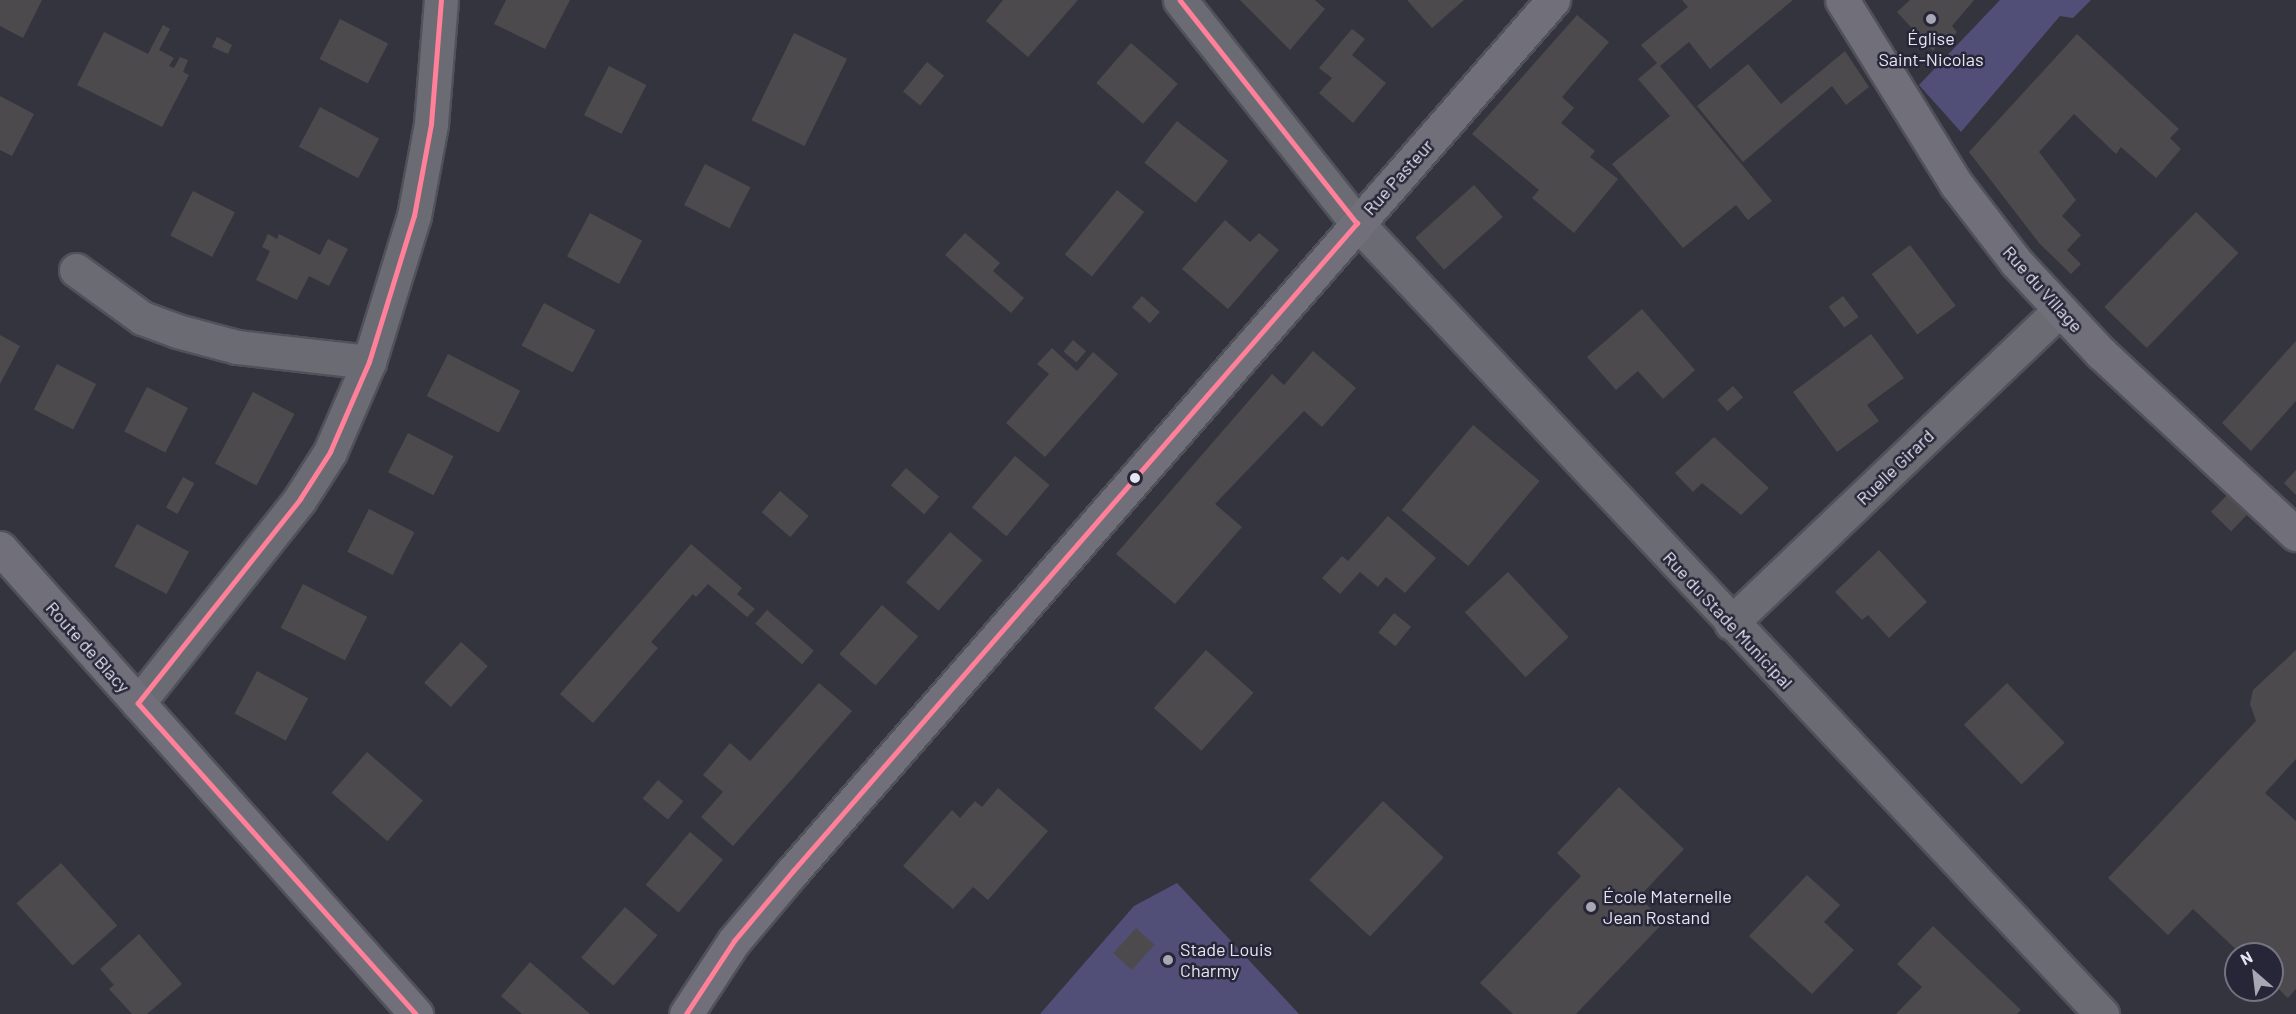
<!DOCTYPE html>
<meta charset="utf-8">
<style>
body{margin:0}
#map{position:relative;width:2296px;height:1014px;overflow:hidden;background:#34343e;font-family:Barlow,sans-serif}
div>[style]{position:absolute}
.green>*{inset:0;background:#514f77}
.building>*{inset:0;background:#4d4a4d;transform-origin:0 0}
.roads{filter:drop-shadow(2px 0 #51515a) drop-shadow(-2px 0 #51515a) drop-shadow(0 2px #51515a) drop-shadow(0 -2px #51515a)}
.street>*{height:33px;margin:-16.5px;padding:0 16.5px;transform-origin:16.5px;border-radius:16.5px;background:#6b6b74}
.secondary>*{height:33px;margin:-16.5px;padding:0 16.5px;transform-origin:16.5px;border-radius:16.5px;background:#706f7a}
.bus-1>*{height:4.5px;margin:-2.25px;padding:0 2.25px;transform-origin:2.25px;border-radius:2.25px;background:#ff8098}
.dots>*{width:16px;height:16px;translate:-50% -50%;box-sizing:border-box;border:3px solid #272638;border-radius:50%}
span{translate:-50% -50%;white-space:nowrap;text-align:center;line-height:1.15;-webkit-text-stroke:5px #272638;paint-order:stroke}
.poi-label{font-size:18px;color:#e5e6f2}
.left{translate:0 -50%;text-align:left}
.street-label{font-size:18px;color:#e5e6f2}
.north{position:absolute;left:2224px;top:942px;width:60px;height:60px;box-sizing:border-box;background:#272638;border:2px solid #737382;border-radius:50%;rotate:332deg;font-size:16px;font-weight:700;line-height:24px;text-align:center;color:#e5e6f2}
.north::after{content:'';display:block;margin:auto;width:21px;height:27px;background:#a7a8b3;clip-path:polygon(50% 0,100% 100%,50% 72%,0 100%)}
</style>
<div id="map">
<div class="green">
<div style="clip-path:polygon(2000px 0,2091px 0,2073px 18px,2060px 16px,1961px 132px,1919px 85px)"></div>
<div style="clip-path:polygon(1177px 883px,1299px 1014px,1040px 1014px,1134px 906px)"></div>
</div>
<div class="building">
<div style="clip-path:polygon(0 0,42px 0,23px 38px,0 26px)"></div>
<div style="clip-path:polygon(506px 0,570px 0,545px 49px,494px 24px)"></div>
<div style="clip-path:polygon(1003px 0,1078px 0,1028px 57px,986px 21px)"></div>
<div style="clip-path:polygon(1240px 0,1315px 0,1325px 9px,1290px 50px)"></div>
<div style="clip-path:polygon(1407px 0,1464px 0,1432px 28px)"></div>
<div style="clip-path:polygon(1682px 0,1793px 0,1710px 69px,1689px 42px,1660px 66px,1772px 201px,1748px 220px,1736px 205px,1683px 248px,1612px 164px,1670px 116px,1638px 79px,1657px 63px,1641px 45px,1688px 7px)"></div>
<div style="clip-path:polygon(1910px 0,1974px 0,1952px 26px,1957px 32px,1951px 39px,1945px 35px,1933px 51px,1897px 12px)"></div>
<div style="clip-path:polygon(1577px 15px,1609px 42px,1562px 97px,1574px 108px,1561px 123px,1595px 151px,1590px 157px,1618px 179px,1574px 233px,1532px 198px,1539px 190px,1472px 134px)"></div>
<div style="left:340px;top:19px;width:54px;height:45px;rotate:27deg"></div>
<div style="clip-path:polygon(163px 25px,170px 29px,159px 50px,174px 58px,169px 66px,174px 68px,180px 57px,188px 60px,183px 72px,189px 75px,162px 127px,77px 85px,104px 32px,148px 54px)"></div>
<div style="clip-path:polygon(1352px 29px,1365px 39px,1352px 55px,1386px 83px,1353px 123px,1319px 93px,1332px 78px,1319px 68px)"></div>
<div style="left:794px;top:33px;width:59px;height:97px;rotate:26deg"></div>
<div style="clip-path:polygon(2077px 34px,2179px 129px,2170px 138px,2181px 149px,2156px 178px,2121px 147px,2116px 154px,2074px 114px,2039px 152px,2076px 200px,2062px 216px,2081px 235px,2067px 250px,2081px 264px,2071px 274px,2039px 243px,1969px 152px)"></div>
<div style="clip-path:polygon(217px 37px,232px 45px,228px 54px,212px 47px)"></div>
<div style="left:1131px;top:43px;width:62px;height:53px;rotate:41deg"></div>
<div style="clip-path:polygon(1845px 51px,1869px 87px,1846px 105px,1832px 86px,1743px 162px,1697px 106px,1748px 64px,1781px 104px)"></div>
<div style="left:927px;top:62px;width:22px;height:38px;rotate:39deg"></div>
<div style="left:609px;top:66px;width:42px;height:55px;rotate:27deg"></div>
<div style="clip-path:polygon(0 96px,34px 114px,12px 156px,0 150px)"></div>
<div style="left:320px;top:107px;width:67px;height:45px;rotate:28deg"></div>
<div style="left:1177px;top:121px;width:65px;height:53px;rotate:38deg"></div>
<div style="left:705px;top:164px;width:51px;height:46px;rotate:27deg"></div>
<div style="left:1474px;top:185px;width:43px;height:79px;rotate:48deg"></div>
<div style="left:1117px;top:190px;width:35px;height:83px;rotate:39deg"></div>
<div style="left:193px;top:191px;width:47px;height:50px;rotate:27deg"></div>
<div style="left:2196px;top:212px;width:59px;height:132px;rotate:44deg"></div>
<div style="left:590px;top:213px;width:59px;height:49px;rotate:28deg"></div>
<div style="clip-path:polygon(1225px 220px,1250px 242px,1259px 233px,1279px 250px,1228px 309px,1182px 269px)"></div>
<div style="clip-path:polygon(965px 233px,1000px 263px,993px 271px,1024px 298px,1011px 313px,945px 255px)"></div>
<div style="clip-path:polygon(268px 234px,277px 239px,279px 234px,320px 255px,328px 239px,348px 249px,329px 286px,309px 276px,297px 300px,256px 280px,270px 251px,262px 247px)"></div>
<div style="left:1910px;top:245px;width:76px;height:48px;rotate:53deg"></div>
<div style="left:1142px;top:296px;width:24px;height:15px;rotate:42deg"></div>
<div style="left:1843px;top:296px;width:26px;height:18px;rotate:53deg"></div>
<div style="left:544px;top:303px;width:58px;height:48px;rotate:28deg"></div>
<div style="clip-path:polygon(1642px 309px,1695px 370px,1663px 399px,1638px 371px,1616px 390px,1587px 357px)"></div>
<div style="clip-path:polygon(1871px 334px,1904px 378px,1867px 405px,1879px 421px,1837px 452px,1793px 392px)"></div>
<div style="clip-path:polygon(0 335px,20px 346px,0 384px)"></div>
<div style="left:1073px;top:340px;width:17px;height:15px;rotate:40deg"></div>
<div style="clip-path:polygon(2296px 341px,2296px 401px,2251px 451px,2222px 423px)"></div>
<div style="clip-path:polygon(1052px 348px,1077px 371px,1093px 352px,1118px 374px,1045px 457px,1006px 423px,1049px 374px,1037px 364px)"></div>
<div style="clip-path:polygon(1313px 351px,1356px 388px,1322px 427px,1304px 411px,1215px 504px,1242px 527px,1175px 604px,1116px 554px,1272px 374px,1284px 385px)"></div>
<div style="left:448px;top:354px;width:81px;height:47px;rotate:27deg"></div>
<div style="left:57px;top:364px;width:44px;height:51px;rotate:27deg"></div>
<div style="left:1733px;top:386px;width:15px;height:21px;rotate:48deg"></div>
<div style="left:147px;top:387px;width:46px;height:50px;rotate:27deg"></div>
<div style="left:253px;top:392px;width:47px;height:81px;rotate:28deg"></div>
<div style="left:1473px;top:425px;width:87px;height:111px;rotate:40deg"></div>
<div style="left:408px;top:433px;width:51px;height:44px;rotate:27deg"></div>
<div style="clip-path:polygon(1714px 437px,1769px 488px,1741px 515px,1702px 483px,1693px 492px,1675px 473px)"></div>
<div style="left:1015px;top:456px;width:45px;height:67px;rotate:40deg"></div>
<div style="left:906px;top:468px;width:44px;height:23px;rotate:41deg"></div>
<div style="clip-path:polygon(2296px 470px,2296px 495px,2284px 483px)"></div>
<div style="left:183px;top:477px;width:13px;height:35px;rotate:29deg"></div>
<div style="left:780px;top:491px;width:38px;height:28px;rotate:41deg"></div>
<div style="left:2229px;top:493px;width:28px;height:26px;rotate:44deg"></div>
<div style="left:369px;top:509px;width:51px;height:48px;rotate:27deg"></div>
<div style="clip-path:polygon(1388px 516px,1436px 558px,1405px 593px,1386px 577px,1378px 587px,1360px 572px,1340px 594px,1322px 578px,1342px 556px,1348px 561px)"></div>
<div style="left:137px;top:524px;width:59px;height:48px;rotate:28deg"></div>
<div style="left:950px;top:532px;width:43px;height:67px;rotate:41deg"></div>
<div style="clip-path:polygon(691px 544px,742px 588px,737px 594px,755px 609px,747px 617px,708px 584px,696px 597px,693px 594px,651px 642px,658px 648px,593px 723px,560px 694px)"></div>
<div style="clip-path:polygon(1879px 550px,1927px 602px,1889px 638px,1868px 615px,1862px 620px,1835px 592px)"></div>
<div style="left:1508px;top:572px;width:89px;height:59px;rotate:47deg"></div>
<div style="left:303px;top:584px;width:72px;height:49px;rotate:27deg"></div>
<div style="left:882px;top:605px;width:48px;height:65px;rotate:41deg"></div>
<div style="left:767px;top:610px;width:62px;height:18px;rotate:41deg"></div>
<div style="left:1394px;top:613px;width:22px;height:25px;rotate:39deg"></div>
<div style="left:461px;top:642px;width:36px;height:55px;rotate:42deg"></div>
<div style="left:1206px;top:650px;width:64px;height:78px;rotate:42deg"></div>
<div style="clip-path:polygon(2296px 650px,2296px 759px,2265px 793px,2296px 821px,2296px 989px,2288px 998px,2272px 983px,2272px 954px,2241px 954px,2193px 909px,2168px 935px,2108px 878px,2256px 721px,2250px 704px,2253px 690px)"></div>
<div style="left:257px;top:671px;width:58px;height:48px;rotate:28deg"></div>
<div style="clip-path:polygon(819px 683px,852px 711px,733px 846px,701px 817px,723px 792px,703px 775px,730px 743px,750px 761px)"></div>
<div style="left:2007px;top:683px;width:83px;height:60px;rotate:46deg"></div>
<div style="left:367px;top:752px;width:74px;height:54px;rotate:41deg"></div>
<div style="left:658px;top:780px;width:33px;height:24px;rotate:40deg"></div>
<div style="clip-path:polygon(1619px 787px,1684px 849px,1639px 897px,1664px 922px,1576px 1014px,1513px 1014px,1480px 983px,1581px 876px,1557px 853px)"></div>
<div style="clip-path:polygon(998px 788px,1048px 831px,988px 900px,973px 887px,953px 909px,903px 866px,952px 810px,960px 818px,975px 801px,982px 807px)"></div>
<div style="left:1383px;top:801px;width:83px;height:108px;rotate:43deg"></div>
<div style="left:690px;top:832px;width:43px;height:69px;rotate:40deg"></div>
<div style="left:61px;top:863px;width:84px;height:60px;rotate:48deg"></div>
<div style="clip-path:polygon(1807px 875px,1840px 905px,1824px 922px,1854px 950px,1812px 994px,1749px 936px)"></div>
<div style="left:625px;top:907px;width:43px;height:67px;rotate:41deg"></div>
<div style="clip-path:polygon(1933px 926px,2021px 1010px,2017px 1014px,1896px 1014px,1922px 987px,1897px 964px)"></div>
<div style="left:1136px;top:928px;width:25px;height:34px;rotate:42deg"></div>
<div style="clip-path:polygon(139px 934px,182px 984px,147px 1014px,132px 1014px,109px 989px,114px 985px,100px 969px)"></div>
<div style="clip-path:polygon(530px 962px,590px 1014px,522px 1014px,501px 996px)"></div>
</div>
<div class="roads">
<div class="street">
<div style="left:1180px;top:0;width:285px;rotate:51.6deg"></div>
<div style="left:1357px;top:223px;width:1087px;rotate:46.72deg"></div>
<div style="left:76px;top:270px;width:82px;rotate:36deg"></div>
<div style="left:142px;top:318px;width:37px;rotate:20deg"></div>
<div style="left:177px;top:331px;width:62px;rotate:14.9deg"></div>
<div style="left:237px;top:347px;width:133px;rotate:6.5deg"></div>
<div style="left:1731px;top:623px;width:454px;rotate:-43.6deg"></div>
<div style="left:138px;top:703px;width:260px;rotate:-51.5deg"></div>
<div style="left:300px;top:499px;width:56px;rotate:-57.4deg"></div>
<div style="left:330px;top:452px;width:98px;rotate:-66.6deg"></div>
<div style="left:369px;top:362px;width:153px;rotate:-72.9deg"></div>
<div style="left:414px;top:216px;width:94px;rotate:-79.5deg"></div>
<div style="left:431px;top:124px;width:124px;rotate:-85.4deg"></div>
</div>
<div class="secondary">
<div style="left:1842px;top:0;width:216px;rotate:58.2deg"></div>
<div style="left:1956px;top:184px;width:98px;rotate:52.4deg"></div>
<div style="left:2016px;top:262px;width:125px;rotate:47deg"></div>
<div style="left:2101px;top:353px;width:266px;rotate:42.9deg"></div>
<div style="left:0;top:548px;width:625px;rotate:48.24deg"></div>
<div style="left:686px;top:1014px;width:87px;rotate:-56.7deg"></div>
<div style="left:734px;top:941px;width:92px;rotate:-49.9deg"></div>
<div style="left:793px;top:871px;width:1156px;rotate:-48.89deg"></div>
</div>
</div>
<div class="bus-1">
<div style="left:1180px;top:0;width:285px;rotate:51.6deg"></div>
<div style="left:138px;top:703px;width:260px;rotate:-51.5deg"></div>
<div style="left:300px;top:499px;width:56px;rotate:-57.4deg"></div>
<div style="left:330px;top:452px;width:98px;rotate:-66.6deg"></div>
<div style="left:369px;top:362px;width:153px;rotate:-72.9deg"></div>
<div style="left:414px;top:216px;width:94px;rotate:-79.5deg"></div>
<div style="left:431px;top:124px;width:124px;rotate:-85.4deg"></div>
<div style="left:138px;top:703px;width:417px;rotate:48.2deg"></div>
<div style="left:686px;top:1014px;width:87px;rotate:-56.7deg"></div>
<div style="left:734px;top:941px;width:92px;rotate:-49.9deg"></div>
<div style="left:793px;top:871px;width:859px;rotate:-48.96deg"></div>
</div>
<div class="dots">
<div style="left:1931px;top:19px;background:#a7a8b3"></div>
<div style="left:1135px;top:478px;background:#e5e6f2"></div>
<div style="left:1591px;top:907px;background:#a7a8b3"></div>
<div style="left:1168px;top:960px;background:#a7a8b3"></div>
</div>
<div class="poi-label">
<span style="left:1931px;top:49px">Église<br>Saint-Nicolas</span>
<span class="left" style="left:1603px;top:907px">École Maternelle<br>Jean Rostand</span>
<span class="left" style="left:1180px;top:960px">Stade Louis<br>Charmy</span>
</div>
<div class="street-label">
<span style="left:1398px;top:177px;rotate:-48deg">Rue Pasteur</span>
<span style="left:2043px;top:289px;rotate:48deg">Rue du Village</span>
<span style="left:1895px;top:467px;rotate:-44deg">Ruelle Girard</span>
<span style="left:1728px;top:620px;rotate:47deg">Rue du Stade Municipal</span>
<span style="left:88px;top:647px;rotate:48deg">Route de Blacy</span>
</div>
<div class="north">N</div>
</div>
